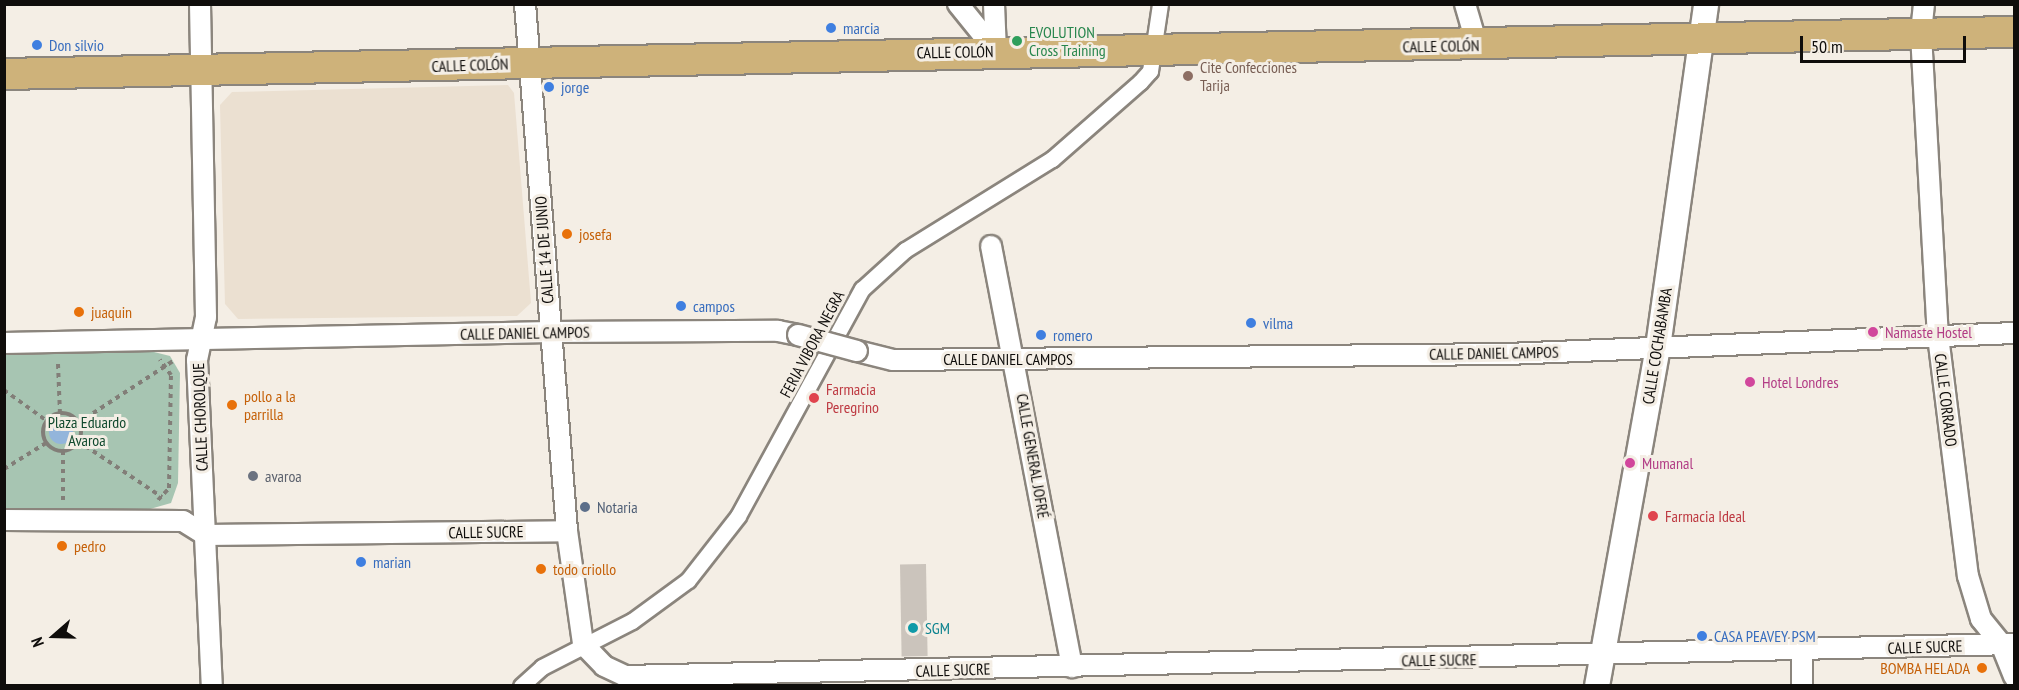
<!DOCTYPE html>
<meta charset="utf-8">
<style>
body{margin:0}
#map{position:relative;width:2019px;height:690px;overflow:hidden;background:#f4eee5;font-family:"PT Sans Narrow",sans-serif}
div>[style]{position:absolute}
.built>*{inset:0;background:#ebe0d1}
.green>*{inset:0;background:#a7c5b2}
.water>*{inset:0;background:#93b5db}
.round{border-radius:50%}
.building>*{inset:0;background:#cbc4bc;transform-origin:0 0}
.path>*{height:4px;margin-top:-2px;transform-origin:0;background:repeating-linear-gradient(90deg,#827e78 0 4.5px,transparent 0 9px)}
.path>.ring{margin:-2px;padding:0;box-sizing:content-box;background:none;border:4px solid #827e78;border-radius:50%}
.roads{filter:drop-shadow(2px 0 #8b857d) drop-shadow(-2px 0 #8b857d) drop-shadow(0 2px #8b857d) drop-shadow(0 -2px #8b857d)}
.pedestrian>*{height:15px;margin:-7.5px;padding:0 7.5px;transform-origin:7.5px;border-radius:7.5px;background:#fff}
.minor>*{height:20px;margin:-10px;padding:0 10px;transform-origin:10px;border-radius:10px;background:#fff}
.tertiary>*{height:24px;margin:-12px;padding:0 12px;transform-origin:12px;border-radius:12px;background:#fff}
.primary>*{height:30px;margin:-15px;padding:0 15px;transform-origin:15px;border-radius:15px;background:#ceb27a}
.bridges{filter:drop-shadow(2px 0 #8b857d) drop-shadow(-2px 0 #8b857d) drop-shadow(0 2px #8b857d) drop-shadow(0 -2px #8b857d)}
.minor-bridge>*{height:20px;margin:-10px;padding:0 10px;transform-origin:10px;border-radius:10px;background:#fff}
.dots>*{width:16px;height:16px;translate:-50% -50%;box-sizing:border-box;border:3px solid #f4eee5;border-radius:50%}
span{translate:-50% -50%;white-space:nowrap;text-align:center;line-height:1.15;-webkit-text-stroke:6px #f4eee5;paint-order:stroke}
.shop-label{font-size:16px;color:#366cbe}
.left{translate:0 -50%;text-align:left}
.leisure-label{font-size:16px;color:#27864d}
.street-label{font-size:16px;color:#0f0d0b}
.education-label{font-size:16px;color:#785e54}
.food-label{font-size:16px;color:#c56008}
.right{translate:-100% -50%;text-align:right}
.hotel-label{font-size:16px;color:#b23c85}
.health-label{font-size:16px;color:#be3a42}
.park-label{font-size:16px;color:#10492d}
.worship-label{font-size:16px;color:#5b616d}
.service-label{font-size:16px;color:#4e5e75}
.culture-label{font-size:16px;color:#0d838f}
.frame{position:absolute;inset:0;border:6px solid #0f0d0b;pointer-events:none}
.north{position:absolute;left:24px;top:606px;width:60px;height:60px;-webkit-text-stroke:4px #f4eee5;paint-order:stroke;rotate:250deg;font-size:16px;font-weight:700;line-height:24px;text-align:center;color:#0f0d0b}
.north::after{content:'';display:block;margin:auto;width:21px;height:27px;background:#0f0d0b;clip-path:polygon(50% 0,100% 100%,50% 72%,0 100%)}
.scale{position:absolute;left:1800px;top:36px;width:166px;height:27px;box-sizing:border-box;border:3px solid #0f0d0b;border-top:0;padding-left:8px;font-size:18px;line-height:21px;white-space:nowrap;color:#0f0d0b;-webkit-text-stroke:4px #f4eee5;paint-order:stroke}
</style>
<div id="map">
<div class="built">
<div style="clip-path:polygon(508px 85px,514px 93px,531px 303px,517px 316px,238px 319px,225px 304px,220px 105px,232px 92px)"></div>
</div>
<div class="green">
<div style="clip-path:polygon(150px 351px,170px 356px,180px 373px,178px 483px,171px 503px,150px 509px,5px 509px,4px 355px)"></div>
</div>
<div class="water">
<div class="round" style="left:49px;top:420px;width:24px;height:24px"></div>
</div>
<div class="building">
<div style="left:926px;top:564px;width:92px;height:26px;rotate:89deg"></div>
</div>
<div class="path">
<div style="left:58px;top:364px;width:50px;rotate:87.7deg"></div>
<div style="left:4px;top:390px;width:53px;rotate:35.8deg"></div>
<div class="ring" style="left:43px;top:413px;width:34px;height:34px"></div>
<div style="left:78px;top:423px;width:113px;rotate:-33.1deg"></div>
<div style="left:78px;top:441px;width:101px;rotate:33.7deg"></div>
<div style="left:4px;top:469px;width:49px;rotate:-31.8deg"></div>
<div style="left:63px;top:500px;width:49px;rotate:-90deg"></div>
<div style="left:158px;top:500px;width:16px;rotate:-47deg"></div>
<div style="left:169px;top:488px;width:113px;rotate:-89deg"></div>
<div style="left:171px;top:375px;width:19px;rotate:-126deg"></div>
</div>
<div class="roads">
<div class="pedestrian">
<div style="left:521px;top:686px;width:28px;rotate:-42deg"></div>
<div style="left:542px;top:667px;width:101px;rotate:-27.1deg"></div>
<div style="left:632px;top:621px;width:69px;rotate:-36.2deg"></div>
<div style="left:688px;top:580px;width:81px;rotate:-52deg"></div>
<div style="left:738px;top:516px;width:259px;rotate:-61.4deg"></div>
<div style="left:862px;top:289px;width:58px;rotate:-42.2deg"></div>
<div style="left:905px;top:250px;width:173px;rotate:-31.8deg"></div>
<div style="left:1052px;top:159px;width:117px;rotate:-41.2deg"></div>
<div style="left:1140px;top:82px;width:15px;rotate:-48deg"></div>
<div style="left:1150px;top:71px;width:68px;rotate:-81.5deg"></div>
</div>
<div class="minor">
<div style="left:200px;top:4px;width:313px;rotate:88.9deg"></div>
<div style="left:206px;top:317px;width:44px;rotate:101.8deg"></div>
<div style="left:197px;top:360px;width:326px;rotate:87.4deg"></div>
<div style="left:525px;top:4px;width:529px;rotate:85.44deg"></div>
<div style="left:567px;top:531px;width:114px;rotate:81.9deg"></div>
<div style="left:583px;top:644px;width:30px;rotate:46deg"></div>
<div style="left:604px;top:666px;width:23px;rotate:25deg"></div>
<div style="left:625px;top:676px;width:1389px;rotate:-1.32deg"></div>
<div style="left:958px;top:4px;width:60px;rotate:51deg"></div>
<div style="left:994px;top:4px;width:47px;rotate:87.6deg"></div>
<div style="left:1465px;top:4px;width:43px;rotate:73.7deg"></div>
<div style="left:1924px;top:4px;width:30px;rotate:96deg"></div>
<div style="left:1921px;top:34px;width:302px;rotate:86.8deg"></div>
<div style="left:1938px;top:336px;width:242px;rotate:82.9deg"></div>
<div style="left:1968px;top:576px;width:45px;rotate:73.2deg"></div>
<div style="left:1981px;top:619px;width:32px;rotate:51deg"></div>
<div style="left:2001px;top:644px;width:35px;rotate:68deg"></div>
<div style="left:991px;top:246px;width:429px;rotate:79.1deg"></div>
<div style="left:4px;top:343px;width:546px;rotate:-1.15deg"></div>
<div style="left:550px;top:332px;width:228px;rotate:-0.3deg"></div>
<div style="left:778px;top:331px;width:20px;rotate:11deg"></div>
<div style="left:857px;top:351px;width:37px;rotate:14deg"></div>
<div style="left:893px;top:360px;width:614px;rotate:-0.56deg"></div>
<div style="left:1507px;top:354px;width:507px;rotate:-2.37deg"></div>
<div style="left:4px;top:520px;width:179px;rotate:0.3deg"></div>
<div style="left:183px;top:521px;width:26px;rotate:32deg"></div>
<div style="left:205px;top:535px;width:362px;rotate:-0.6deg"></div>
<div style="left:1802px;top:650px;width:36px;rotate:90deg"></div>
</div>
<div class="tertiary">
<div style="left:1597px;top:686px;width:344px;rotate:-79.8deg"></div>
<div style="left:1658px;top:347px;width:346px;rotate:-82deg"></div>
</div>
<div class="primary">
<div style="left:4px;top:74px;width:2010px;rotate:-1.2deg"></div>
</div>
</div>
<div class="bridges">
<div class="minor-bridge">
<div style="left:798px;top:335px;width:61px;rotate:15.2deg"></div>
</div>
</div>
<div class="dots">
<div style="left:831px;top:28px;background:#3f7fe0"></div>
<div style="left:1017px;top:41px;background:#2e9e5b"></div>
<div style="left:37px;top:45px;background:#3f7fe0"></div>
<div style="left:1188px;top:76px;background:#8d6e63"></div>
<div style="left:549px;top:87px;background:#3f7fe0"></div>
<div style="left:567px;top:234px;background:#e8710a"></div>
<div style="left:681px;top:306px;background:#3f7fe0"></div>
<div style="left:79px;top:312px;background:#e8710a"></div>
<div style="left:1251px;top:323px;background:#3f7fe0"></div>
<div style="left:1873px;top:332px;background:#d1479c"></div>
<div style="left:1041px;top:335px;background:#3f7fe0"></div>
<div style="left:1750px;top:382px;background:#d1479c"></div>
<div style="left:814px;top:398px;background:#e0444e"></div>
<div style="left:232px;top:405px;background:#e8710a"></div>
<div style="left:1630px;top:463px;background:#d1479c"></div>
<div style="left:253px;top:476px;background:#6b7280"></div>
<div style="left:585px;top:507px;background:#5c6f8a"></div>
<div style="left:1653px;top:516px;background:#e0444e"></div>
<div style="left:62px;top:546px;background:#e8710a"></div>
<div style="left:361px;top:562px;background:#3f7fe0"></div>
<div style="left:541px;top:569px;background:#e8710a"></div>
<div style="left:913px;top:628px;background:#0f9aa8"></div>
<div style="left:1702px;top:636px;background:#3f7fe0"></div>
<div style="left:1982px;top:668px;background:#e8710a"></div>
</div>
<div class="shop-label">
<span class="left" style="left:843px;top:28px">marcia</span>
<span class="left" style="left:49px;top:45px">Don silvio</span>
<span class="left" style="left:561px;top:87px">jorge</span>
<span class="left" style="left:693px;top:306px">campos</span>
<span class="left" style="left:1263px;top:323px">vilma</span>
<span class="left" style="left:1053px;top:335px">romero</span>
<span class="left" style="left:373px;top:562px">marian</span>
<span class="left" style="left:1714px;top:636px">CASA PEAVEY PSM</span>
</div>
<div class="leisure-label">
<span class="left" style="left:1029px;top:41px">EVOLUTION<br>Cross Training</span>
</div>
<div class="street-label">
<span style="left:1441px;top:46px;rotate:-1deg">CALLE COLÓN</span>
<span style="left:955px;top:52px;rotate:-1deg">CALLE COLÓN</span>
<span style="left:470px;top:65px;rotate:-2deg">CALLE COLÓN</span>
<span style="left:544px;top:250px;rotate:-94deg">CALLE 14 DE JUNIO</span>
<span style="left:525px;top:333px;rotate:-1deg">CALLE DANIEL CAMPOS</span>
<span style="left:812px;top:344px;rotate:-62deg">FERIA VIBORA NEGRA</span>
<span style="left:1657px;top:346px;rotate:-81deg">CALLE COCHABAMBA</span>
<span style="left:1494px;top:353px;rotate:-1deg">CALLE DANIEL CAMPOS</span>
<span style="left:1008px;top:359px">CALLE DANIEL CAMPOS</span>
<span style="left:1946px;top:400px;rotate:83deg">CALLE CORRADO</span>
<span style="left:200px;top:417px;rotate:-92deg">CALLE CHOROLQUE</span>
<span style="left:1033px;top:456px;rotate:80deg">CALLE GENERAL JOFRÉ</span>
<span style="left:486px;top:532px;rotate:-1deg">CALLE SUCRE</span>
<span style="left:1925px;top:647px;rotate:-2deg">CALLE SUCRE</span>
<span style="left:1439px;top:660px;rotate:-1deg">CALLE SUCRE</span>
<span style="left:953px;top:670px;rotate:-2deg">CALLE SUCRE</span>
</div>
<div class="education-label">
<span class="left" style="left:1200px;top:76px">Cite Confecciones<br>Tarija</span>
</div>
<div class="food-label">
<span class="left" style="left:579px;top:234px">josefa</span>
<span class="left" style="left:91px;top:312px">juaquin</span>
<span class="left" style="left:244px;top:405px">pollo a la<br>parrilla</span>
<span class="left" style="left:74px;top:546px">pedro</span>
<span class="left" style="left:553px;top:569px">todo criollo</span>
<span class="right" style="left:1970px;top:668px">BOMBA HELADA</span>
</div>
<div class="hotel-label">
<span class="left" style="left:1885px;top:332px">Namaste Hostel</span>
<span class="left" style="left:1762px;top:382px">Hotel Londres</span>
<span class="left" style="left:1642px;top:463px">Mumanal</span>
</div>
<div class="health-label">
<span class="left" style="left:826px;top:398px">Farmacia<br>Peregrino</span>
<span class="left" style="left:1665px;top:516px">Farmacia Ideal</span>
</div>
<div class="park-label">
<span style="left:87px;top:431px">Plaza Eduardo<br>Avaroa</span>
</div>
<div class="worship-label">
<span class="left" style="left:265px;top:476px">avaroa</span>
</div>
<div class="service-label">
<span class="left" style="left:597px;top:507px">Notaria</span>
</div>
<div class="culture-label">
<span class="left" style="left:925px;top:628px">SGM</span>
</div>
<div class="frame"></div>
<div class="north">N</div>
<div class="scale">50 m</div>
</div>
